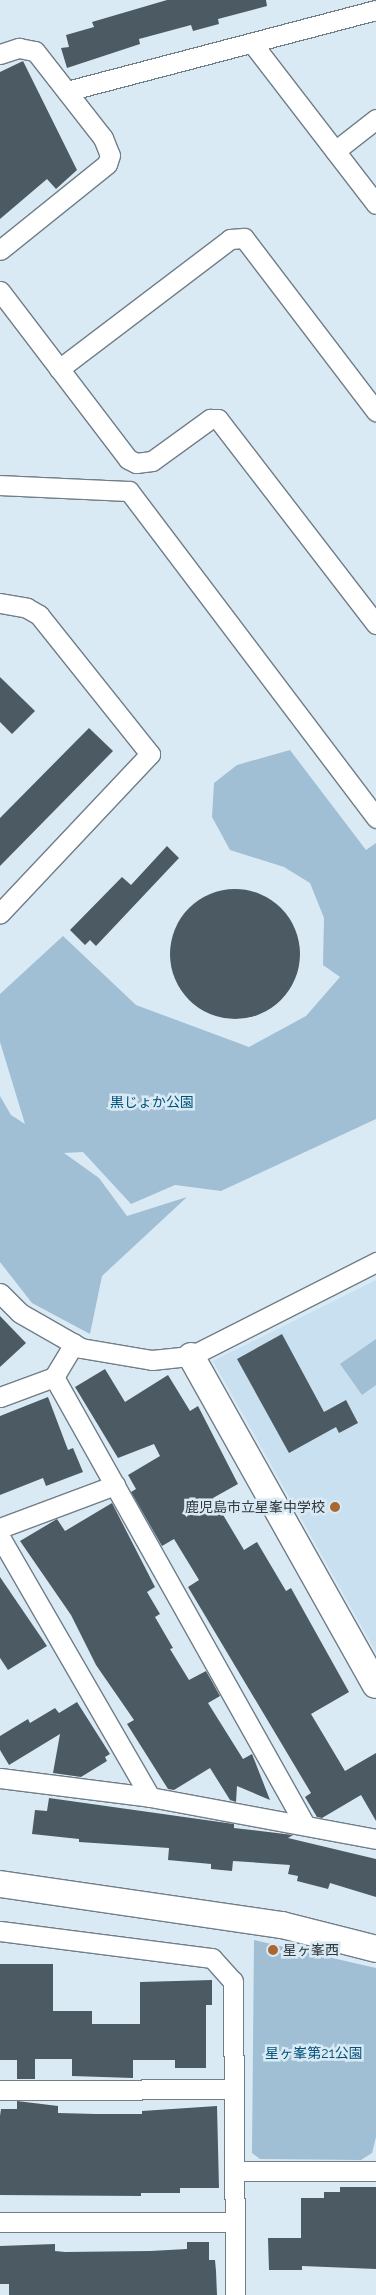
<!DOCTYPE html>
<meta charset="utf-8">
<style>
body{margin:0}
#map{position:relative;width:376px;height:2295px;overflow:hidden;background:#daeaf5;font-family:Raleway,"Noto Sans JP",sans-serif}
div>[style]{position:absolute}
.built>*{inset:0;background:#c9e0f0}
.green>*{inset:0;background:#a0bfd4}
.building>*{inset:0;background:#4c5a63}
.round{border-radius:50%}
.roads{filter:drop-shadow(1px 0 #707e88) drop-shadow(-1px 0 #707e88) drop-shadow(0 1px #707e88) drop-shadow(0 -1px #707e88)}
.street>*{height:19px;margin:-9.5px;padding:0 9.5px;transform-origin:9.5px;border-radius:9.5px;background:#fff}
.secondary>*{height:26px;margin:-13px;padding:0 13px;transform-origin:13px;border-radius:13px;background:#fff}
.dots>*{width:14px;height:14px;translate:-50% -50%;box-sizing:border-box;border:2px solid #daeaf5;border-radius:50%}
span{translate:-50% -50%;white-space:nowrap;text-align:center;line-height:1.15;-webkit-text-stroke:5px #daeaf5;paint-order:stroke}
.park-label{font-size:14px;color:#00537a}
.poi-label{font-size:14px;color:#31373b}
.right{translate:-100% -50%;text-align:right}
.left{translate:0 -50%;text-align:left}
</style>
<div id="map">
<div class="built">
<div style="clip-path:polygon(376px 1280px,376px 1652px,213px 1361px)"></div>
</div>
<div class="green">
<div style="clip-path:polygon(290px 750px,366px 850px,376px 843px,376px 1119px,221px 1191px,175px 1185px,131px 1204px,83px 1152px,64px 1153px,99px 1178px,127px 1216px,187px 1197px,102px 1276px,90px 1334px,32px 1303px,0 1262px,0 1096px,11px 1115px,25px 1124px,0 1042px,0 994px,63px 936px,136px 1005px,249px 1047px,306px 1016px,340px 977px,323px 965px,324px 918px,310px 883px,284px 867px,230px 850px,212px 817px,214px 783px,237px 765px)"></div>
<div style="clip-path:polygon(376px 1339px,376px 1385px,362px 1395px,340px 1364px)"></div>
<div style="clip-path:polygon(254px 1940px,376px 1968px,376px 2137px,372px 2153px,361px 2160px,260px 2159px,252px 2153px)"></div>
</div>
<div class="building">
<div style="clip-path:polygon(167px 0,266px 0,267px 6px,218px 19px,219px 24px,193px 31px,191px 25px,139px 39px,140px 44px,67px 68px,61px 48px,69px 47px,66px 35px,94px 27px,92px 22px)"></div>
<div style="clip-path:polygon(23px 61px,77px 170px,56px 189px,47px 179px,0 219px,0 72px)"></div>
<div style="clip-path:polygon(0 677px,35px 711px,12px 734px,0 722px)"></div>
<div style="clip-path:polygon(89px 728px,113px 751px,0 866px,0 818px)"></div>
<div style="clip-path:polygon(167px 846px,179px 858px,96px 946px,90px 940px,85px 945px,70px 930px,122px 877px,131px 885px)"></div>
<div class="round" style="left:170px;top:889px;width:130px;height:130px"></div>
<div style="clip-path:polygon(0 1316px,26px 1343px,0 1367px)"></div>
<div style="clip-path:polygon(282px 1334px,324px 1412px,346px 1400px,358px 1423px,339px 1433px,336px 1427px,289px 1453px,237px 1359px)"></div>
<div style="clip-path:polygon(105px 1369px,125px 1402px,168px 1375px,190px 1411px,198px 1406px,238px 1484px,213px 1498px,244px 1550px,257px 1542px,286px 1591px,291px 1588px,349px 1692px,311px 1714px,345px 1771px,376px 1753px,376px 1821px,361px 1795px,322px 1818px,317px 1817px,305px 1797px,311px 1793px,188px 1587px,199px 1580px,174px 1539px,162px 1546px,131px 1492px,136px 1489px,128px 1475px,160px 1456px,154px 1444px,118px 1458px,75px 1387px)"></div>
<div style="clip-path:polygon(48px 1397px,68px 1450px,73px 1448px,83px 1472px,46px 1486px,43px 1478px,0 1495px,0 1416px)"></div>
<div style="clip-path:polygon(112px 1503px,155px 1587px,147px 1592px,160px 1614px,155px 1617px,173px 1648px,170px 1649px,189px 1680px,206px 1671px,220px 1696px,208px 1703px,243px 1759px,252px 1754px,270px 1800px,237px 1786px,236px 1802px,230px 1800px,210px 1768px,174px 1790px,168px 1789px,127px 1724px,134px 1720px,96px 1665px,71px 1615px,20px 1541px,57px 1519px,65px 1531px)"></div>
<div style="clip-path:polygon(0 1577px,47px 1646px,8px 1670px,0 1658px)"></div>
<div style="clip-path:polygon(77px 1702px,110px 1754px,105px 1757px,107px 1761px,81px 1777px,53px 1773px,60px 1734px,9px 1765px,0 1750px,0 1736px,28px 1719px,30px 1723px,55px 1708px,59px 1713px)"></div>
<div style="clip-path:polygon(49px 1798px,234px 1824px,234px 1828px,293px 1835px,288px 1838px,376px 1859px,376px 1897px,330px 1883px,328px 1889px,297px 1881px,298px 1876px,288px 1874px,290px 1865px,233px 1861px,232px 1871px,211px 1869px,211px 1864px,168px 1860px,169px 1848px,79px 1842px,79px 1839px,32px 1834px,35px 1810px,47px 1811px)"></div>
<div style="clip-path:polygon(0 1964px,53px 1964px,53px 2011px,92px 2011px,92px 2024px,140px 2024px,140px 1982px,212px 1980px,212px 2005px,206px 2005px,206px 2068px,175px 2068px,175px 2060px,133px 2060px,133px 2078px,72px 2076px,72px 2059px,35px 2059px,35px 2079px,17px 2079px,17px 2060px,0 2060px)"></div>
<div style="clip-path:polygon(17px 2101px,58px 2106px,58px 2113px,96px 2114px,142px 2114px,142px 2111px,217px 2106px,219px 2188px,180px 2188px,180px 2193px,141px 2193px,141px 2196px,0 2195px,0 2116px,1px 2109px,17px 2109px)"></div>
<div style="clip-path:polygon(340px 2187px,376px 2187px,376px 2269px,302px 2266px,302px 2270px,269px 2270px,268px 2238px,301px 2238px,301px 2198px,324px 2198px,324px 2192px,340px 2192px)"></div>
<div style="clip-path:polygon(187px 2242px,209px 2242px,209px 2260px,215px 2260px,216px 2271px,217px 2295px,9px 2295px,9px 2284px,0 2284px,0 2246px,55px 2244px,55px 2251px,65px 2252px,150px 2251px,187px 2249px)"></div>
</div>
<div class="roads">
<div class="street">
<div style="left:252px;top:43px;width:203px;rotate:52.4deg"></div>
<div style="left:0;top:54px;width:20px;rotate:-18deg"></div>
<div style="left:19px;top:48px;width:16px;rotate:11deg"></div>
<div style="left:35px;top:51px;width:110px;rotate:52deg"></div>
<div style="left:103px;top:138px;width:18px;rotate:68deg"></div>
<div style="left:110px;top:155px;width:9px;rotate:108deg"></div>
<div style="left:107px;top:164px;width:137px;rotate:141.2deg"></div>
<div style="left:67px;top:91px;width:319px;rotate:-14.7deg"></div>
<div style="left:335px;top:151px;width:52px;rotate:-38deg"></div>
<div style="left:0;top:291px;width:211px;rotate:52.7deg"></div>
<div style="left:128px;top:459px;width:9px;rotate:27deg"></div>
<div style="left:136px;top:463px;width:16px;rotate:-7deg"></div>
<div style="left:152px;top:461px;width:72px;rotate:-35.9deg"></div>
<div style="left:210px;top:419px;width:8px"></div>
<div style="left:218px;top:419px;width:259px;rotate:52.4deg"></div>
<div style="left:59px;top:369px;width:215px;rotate:-37.2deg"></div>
<div style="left:230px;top:239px;width:14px;rotate:-4deg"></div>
<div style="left:244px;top:238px;width:218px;rotate:52.7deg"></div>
<div style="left:0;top:485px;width:129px;rotate:2.7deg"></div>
<div style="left:129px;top:491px;width:410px;rotate:52.9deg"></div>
<div style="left:0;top:603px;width:27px;rotate:10deg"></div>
<div style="left:27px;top:608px;width:14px;rotate:30deg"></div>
<div style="left:39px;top:615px;width:178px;rotate:51.4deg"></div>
<div style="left:150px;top:754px;width:219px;rotate:133.3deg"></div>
<div style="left:0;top:1293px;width:28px;rotate:45deg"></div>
<div style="left:20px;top:1313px;width:70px;rotate:29.8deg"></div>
<div style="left:81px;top:1348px;width:72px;rotate:9.6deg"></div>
<div style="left:152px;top:1360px;width:39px;rotate:-6deg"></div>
<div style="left:191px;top:1356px;width:208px;rotate:-26.9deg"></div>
<div style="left:54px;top:1377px;width:511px;rotate:60.73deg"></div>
<div style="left:0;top:1397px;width:58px;rotate:-20.3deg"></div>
<div style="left:54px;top:1377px;width:39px;rotate:-59deg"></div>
<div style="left:0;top:1528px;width:123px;rotate:-20.5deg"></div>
<div style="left:0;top:1537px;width:300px;rotate:60deg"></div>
<div style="left:0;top:1778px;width:151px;rotate:7.2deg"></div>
<div style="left:150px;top:1797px;width:230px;rotate:10.5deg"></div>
<div style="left:0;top:1931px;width:214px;rotate:7.3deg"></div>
<div style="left:212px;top:1958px;width:31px;rotate:48deg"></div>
<div style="left:233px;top:1981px;width:314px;rotate:89.6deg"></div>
<div style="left:0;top:2090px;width:234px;rotate:-0.2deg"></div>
<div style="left:234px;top:2171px;width:142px"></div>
<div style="left:0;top:2222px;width:234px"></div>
</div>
<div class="secondary">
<div style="left:191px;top:1356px;width:377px;rotate:60.7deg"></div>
<div style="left:0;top:1884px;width:285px;rotate:8.3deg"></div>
<div style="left:282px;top:1925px;width:97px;rotate:14.3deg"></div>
</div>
</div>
<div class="dots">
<div style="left:335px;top:1507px;background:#a96832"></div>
<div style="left:273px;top:1950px;background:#a96832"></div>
</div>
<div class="park-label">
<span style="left:152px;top:1102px">黒じょか公園</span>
<span style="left:314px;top:2053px">星ヶ峯第21公園</span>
</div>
<div class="poi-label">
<span class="right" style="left:325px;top:1507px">鹿児島市立星峯中学校</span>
<span class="left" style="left:283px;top:1950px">星ヶ峯西</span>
</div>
</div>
